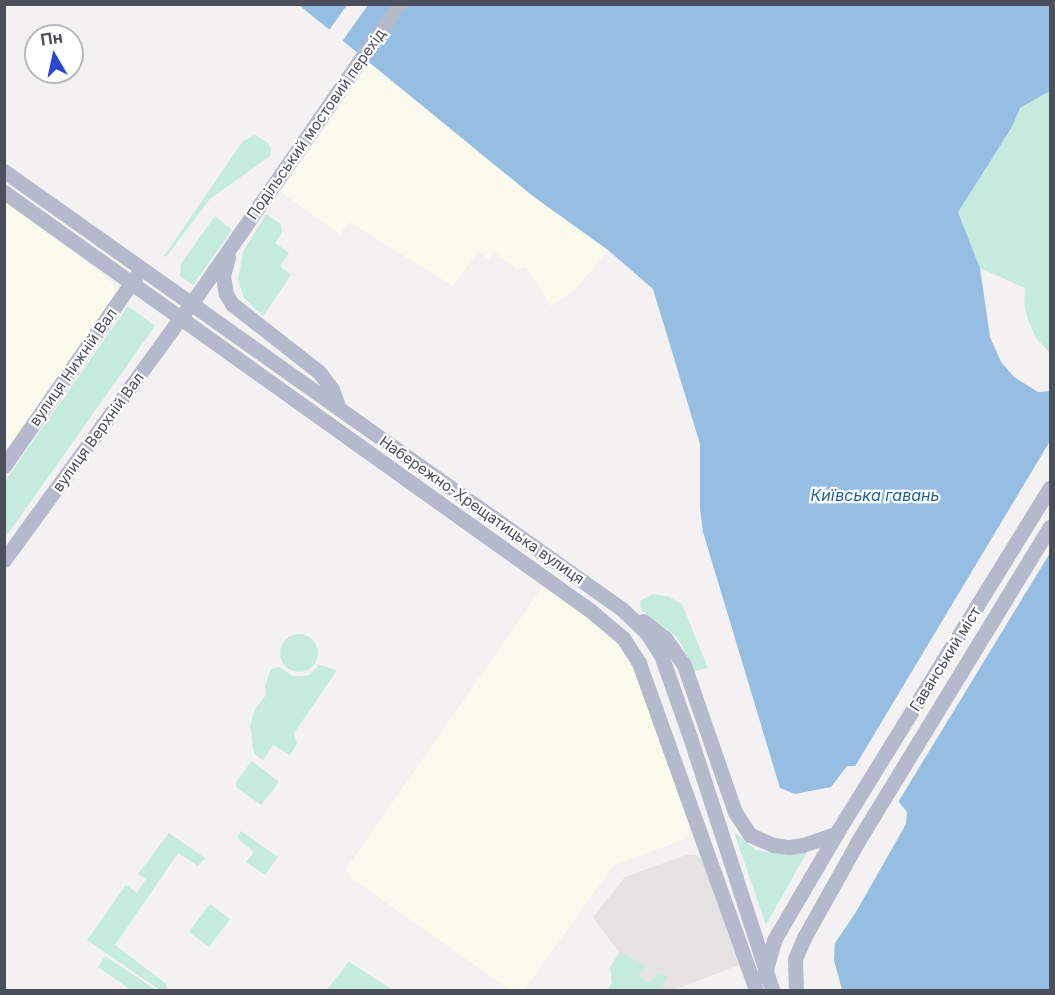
<!DOCTYPE html>
<meta charset="utf-8">
<style>
body{margin:0}
#map{position:relative;width:1055px;height:995px;overflow:hidden;background:#f3f1f1;font-family:Inter,sans-serif}
div>[style]{position:absolute}
.commercial>*{inset:0;background:#fbfbed}
.education>*{inset:0;background:#e4e3e2}
.green>*{inset:0;background:#c5ebde;transform-origin:0 0}
.round{border-radius:50%}
.water>*{inset:0;background:#96bee3}
.pier>*{inset:0;background:#f3f1f1}
.major>*{height:15px;margin:-7.5px;padding:0 7.5px;transform-origin:7.5px;border-radius:7.5px;background:#b4b9cc}
.major-bridge>*{height:15px;margin:-7.5px;padding:0 7.5px;transform-origin:7.5px;border-radius:7.5px;background:#b4b9cc}
span{translate:-50% -50%;white-space:nowrap;text-align:center;line-height:1.15;-webkit-text-stroke:4.5px #fff;paint-order:stroke}
.street-label{font-size:15px;color:#4b4f5c}
.water-label{font-size:16px;color:#1c5e9e;font-style:italic}
.frame{position:absolute;inset:0;border:6px solid #4b4f5c;pointer-events:none}
.north{position:absolute;left:24px;top:24px;width:60px;height:60px;box-sizing:border-box;background:#fff;border:2px solid #b7b9be;border-radius:50%;rotate:351deg;font-size:16px;font-weight:700;line-height:24px;text-align:center;color:#4b4f5c}
.north::after{content:'';display:block;margin:auto;width:21px;height:27px;background:#2d46d1;clip-path:polygon(50% 0,100% 100%,50% 72%,0 100%)}
</style>
<div id="map">
<div class="commercial">
<div style="clip-path:polygon(370px 61px,534px 197px,608px 250px,576px 289px,551px 306px,526px 267px,516px 269px,494px 252px,489px 259px,478px 252px,453px 286px,349px 222px,340px 234px,281px 192px)"></div>
<div style="clip-path:polygon(5px 201px,111px 281px,115px 290px,112px 299px,5px 452px)"></div>
<div style="clip-path:polygon(546px 586px,614px 636px,632px 664px,691px 826px,689px 835px,683px 840px,614px 865px,524px 990px,510px 990px,350px 877px,346px 869px,541px 589px)"></div>
</div>
<div class="education">
<div style="clip-path:polygon(686px 855px,696px 855px,702px 859px,739px 965px,674px 990px,646px 990px,593px 917px,625px 877px)"></div>
</div>
<div class="green">
<div style="clip-path:polygon(1050px 91px,1050px 351px,1049px 352px,1036px 338px,1028px 320px,1024px 304px,1025px 288px,980px 268px,958px 211px,1012px 127px,1020px 108px)"></div>
<div style="clip-path:polygon(255px 135px,268px 143px,271px 149px,270px 156px,210px 199px,166px 257px,164px 256px,243px 141px)"></div>
<div style="clip-path:polygon(266px 214px,281px 224px,282px 233px,275px 243px,289px 253px,280px 266px,291px 275px,263px 316px,244px 298px,238px 280px,243px 252px)"></div>
<div style="clip-path:polygon(215px 216px,232px 230px,193px 285px,180px 276px,181px 264px)"></div>
<div style="clip-path:polygon(128px 306px,155px 326px,5px 538px,5px 481px)"></div>
<div style="clip-path:polygon(653px 594px,667px 596px,682px 604px,708px 668px,695px 671px,677px 637px,641px 610px,640px 601px)"></div>
<div class="round" style="left:280px;top:634px;width:38px;height:38px"></div>
<div style="clip-path:polygon(319px 665px,337px 670px,294px 733px,297px 744px,290px 755px,273px 745px,263px 760px,254px 754px,250px 725px,255px 709px,266px 695px,265px 685px,271px 669px,279px 667px,293px 676px,302px 676px,309px 675px)"></div>
<div style="clip-path:polygon(252px 761px,279px 782px,261px 805px,236px 787px,236px 782px)"></div>
<div style="clip-path:polygon(241px 831px,278px 857px,265px 875px,246px 862px,254px 852px,237px 838px)"></div>
<div style="clip-path:polygon(734px 832px,756px 850px,789px 855px,807px 852px,766px 925px)"></div>
<div style="clip-path:polygon(169px 833px,205px 858px,198px 866px,178px 853px,115px 945px,165px 983px,168px 990px,160px 990px,87px 940px,126px 885px,137px 893px,146px 879px,138px 874px)"></div>
<div style="left:210px;top:904px;width:25px;height:35px;rotate:37deg"></div>
<div style="clip-path:polygon(620px 952px,645px 965px,638px 975px,650px 983px,658px 973px,668px 978px,658px 990px,607px 990px,612px 983px,610px 967px)"></div>
<div style="clip-path:polygon(105px 956px,156px 990px,131px 990px,98px 967px)"></div>
<div style="clip-path:polygon(349px 961px,349px 962px,393px 990px,327px 990px)"></div>
</div>
<div class="water">
<div style="clip-path:polygon(299px 5px,1050px 5px,1050px 91px,1020px 108px,1012px 127px,958px 212px,980px 268px,990px 337px,1001px 362px,1014px 377px,1038px 392px,1050px 391px,1050px 990px,842px 990px,834px 960px,835px 943px,856px 912px,906px 824px,907px 812px,879px 777px,863px 766px,847px 766px,831px 787px,795px 794px,780px 788px,703px 532px,700px 509px,700px 444px,653px 289px,608px 250px,534px 197px)"></div>
</div>
<div class="pier">
<div style="clip-path:polygon(347px 5px,368px 5px,341px 43px,327px 33px)"></div>
<div style="clip-path:polygon(1050px 441px,1050px 553px,897px 804px,867px 771px,854px 768px)"></div>
</div>
<div class="major">
<div style="left:4px;top:171px;width:757px;rotate:35.33deg"></div>
<div style="left:622px;top:609px;width:33px;rotate:44deg"></div>
<div style="left:646px;top:632px;width:27px;rotate:57deg"></div>
<div style="left:661px;top:655px;width:87px;rotate:70.5deg"></div>
<div style="left:4px;top:192px;width:721px;rotate:35.52deg"></div>
<div style="left:591px;top:611px;width:42px;rotate:40.2deg"></div>
<div style="left:623px;top:638px;width:30px;rotate:57deg"></div>
<div style="left:639px;top:663px;width:347px;rotate:70.3deg"></div>
<div style="left:228px;top:257px;width:20px;rotate:105deg"></div>
<div style="left:223px;top:276px;width:18px;rotate:81deg"></div>
<div style="left:226px;top:294px;width:12px;rotate:59deg"></div>
<div style="left:232px;top:304px;width:110px;rotate:38deg"></div>
<div style="left:319px;top:372px;width:21px;rotate:53deg"></div>
<div style="left:332px;top:389px;width:21px;rotate:71deg"></div>
<div style="left:4px;top:466px;width:231px;rotate:-55.2deg"></div>
<div style="left:4px;top:560px;width:329px;rotate:-53.9deg"></div>
<div style="left:198px;top:294px;width:353px;rotate:-55.3deg"></div>
<div style="left:643px;top:621px;width:28px;rotate:38deg"></div>
<div style="left:665px;top:638px;width:33px;rotate:55deg"></div>
<div style="left:684px;top:665px;width:156px;rotate:70.9deg"></div>
<div style="left:735px;top:812px;width:27px;rotate:57deg"></div>
<div style="left:750px;top:835px;width:26px;rotate:23deg"></div>
<div style="left:774px;top:845px;width:15px;rotate:8deg"></div>
<div style="left:789px;top:847px;width:14px;rotate:-8deg"></div>
<div style="left:803px;top:845px;width:36px;rotate:-19deg"></div>
<div style="left:764px;top:976px;width:37px;rotate:-74deg"></div>
<div style="left:774px;top:940px;width:129px;rotate:-59.6deg"></div>
<div style="left:839px;top:829px;width:401px;rotate:-58.3deg"></div>
<div style="left:796px;top:990px;width:31px;rotate:-92deg"></div>
<div style="left:795px;top:959px;width:25px;rotate:-67deg"></div>
<div style="left:805px;top:936px;width:109px;rotate:-60.8deg"></div>
<div style="left:858px;top:841px;width:368px;rotate:-58.6deg"></div>
</div>
<div class="major-bridge">
<div style="left:690px;top:737px;width:266px;rotate:72deg"></div>
</div>
<div class="street-label">
<span style="left:316px;top:124px;rotate:-55deg">Подільський мостовий перехід</span>
<span style="left:73px;top:367px;rotate:-55deg">вулиця Нижній Вал</span>
<span style="left:98px;top:432px;rotate:-54deg">вулиця Верхній Вал</span>
<span style="left:482px;top:510px;rotate:35deg">Набережно-Хрещатицька вулиця</span>
<span style="left:945px;top:659px;rotate:-58deg">Гаванський міст</span>
</div>
<div class="water-label">
<span style="left:875px;top:495px">Київська гавань</span>
</div>
<div class="frame"></div>
<div class="north">Пн</div>
</div>
